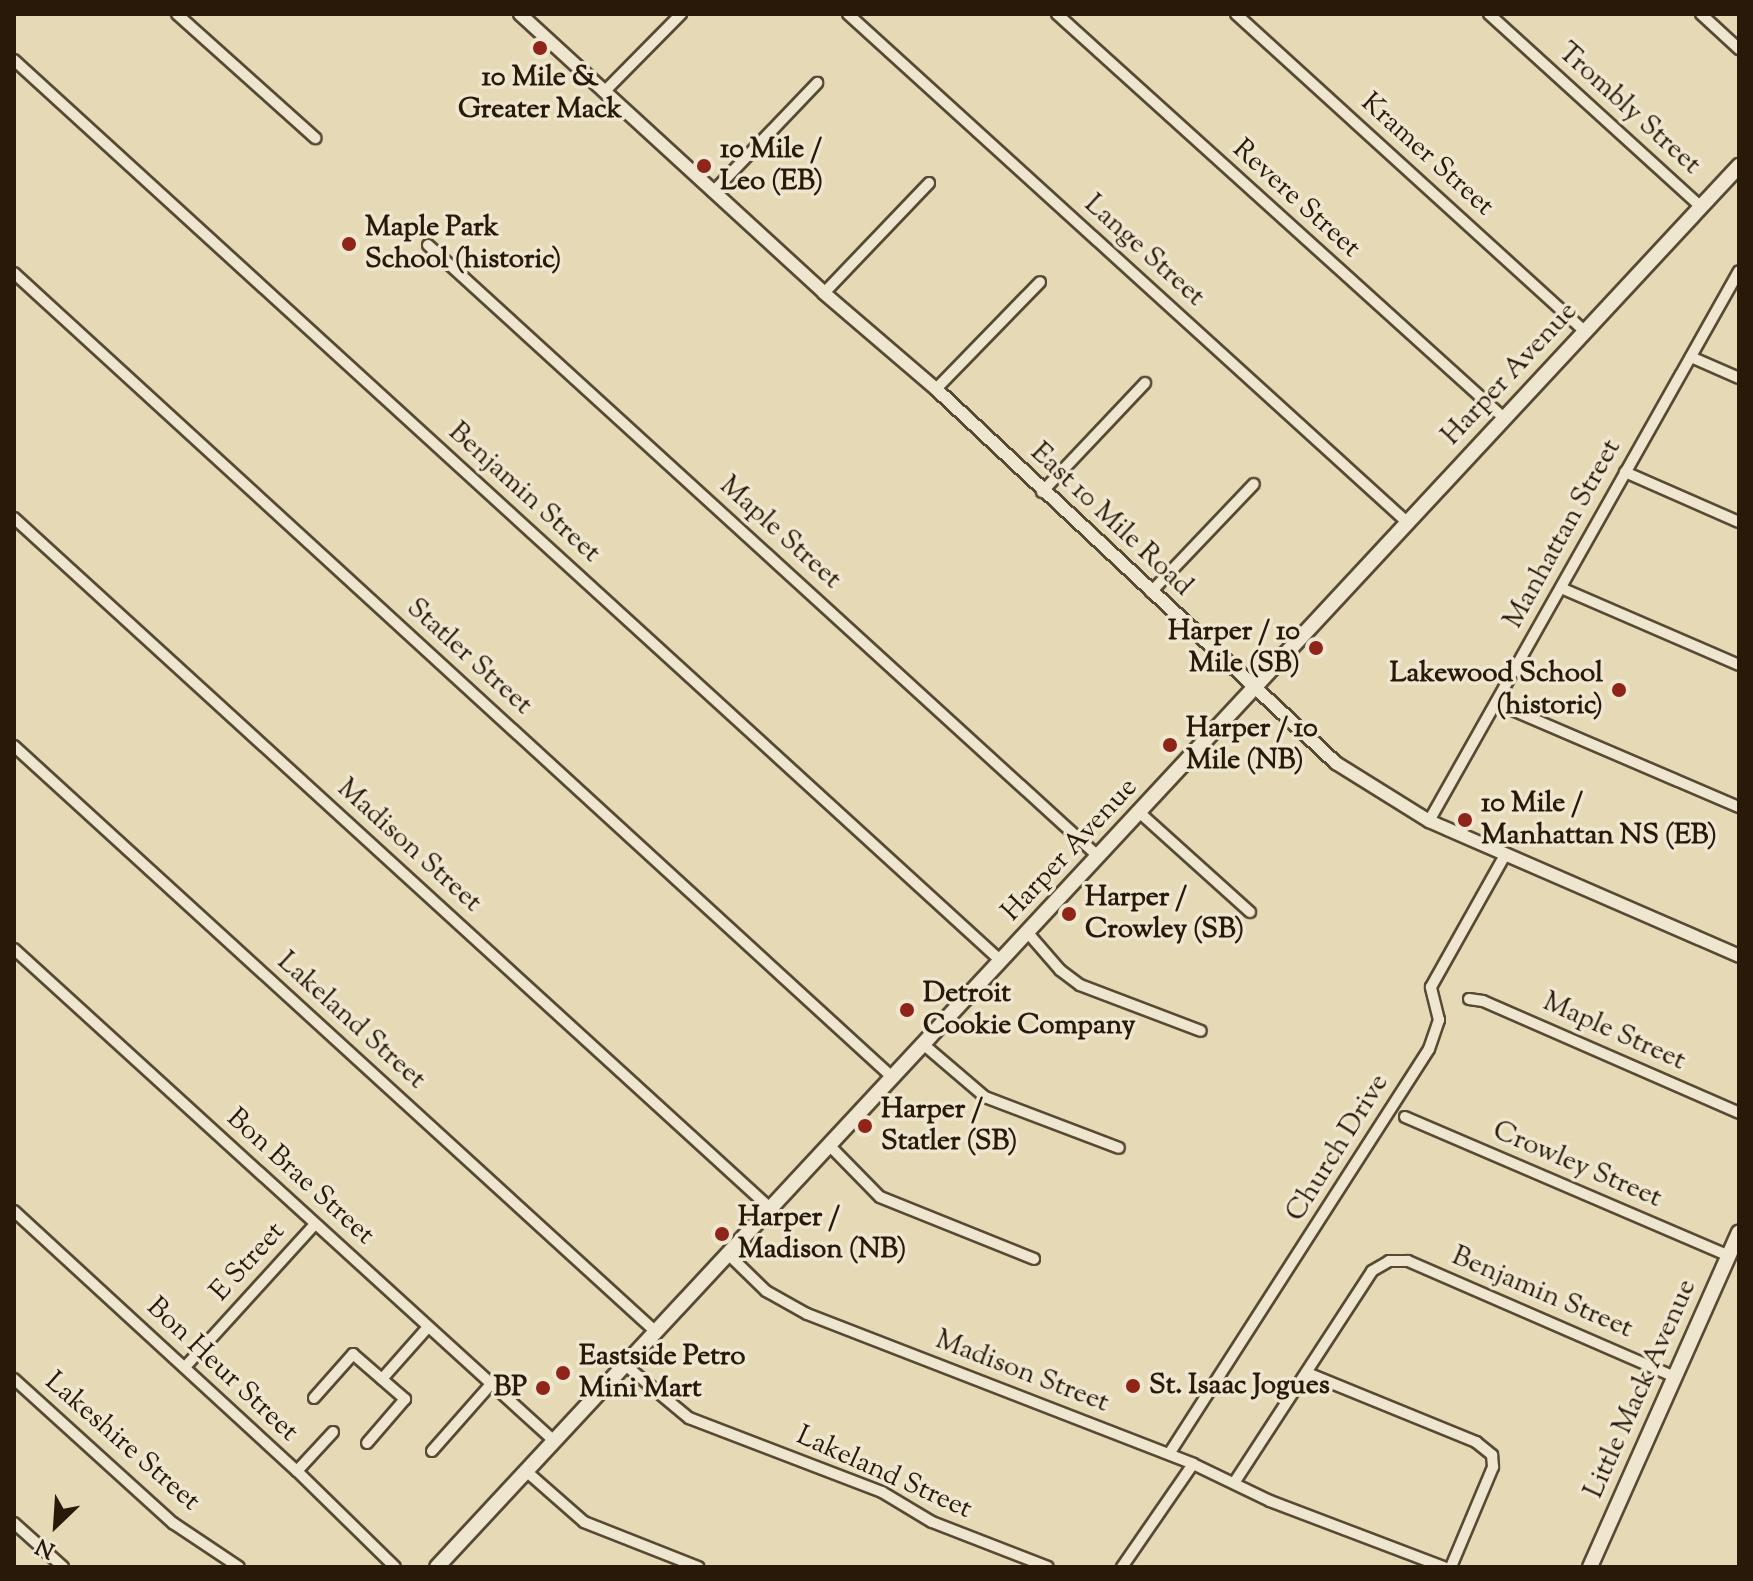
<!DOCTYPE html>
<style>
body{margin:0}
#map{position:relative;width:1753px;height:1581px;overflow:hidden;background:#e6d9b5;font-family:"Sorts Mill Goudy",serif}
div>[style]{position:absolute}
.roads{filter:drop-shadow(2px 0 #584934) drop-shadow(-2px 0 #584934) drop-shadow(0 2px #584934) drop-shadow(0 -2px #584934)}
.minor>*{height:10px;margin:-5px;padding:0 5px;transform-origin:5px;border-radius:5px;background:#efe6cf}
.tertiary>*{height:12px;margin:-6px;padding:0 6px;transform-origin:6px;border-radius:6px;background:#efe6cf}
.secondary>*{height:14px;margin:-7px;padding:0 7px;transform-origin:7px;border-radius:7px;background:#efe6cf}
.dots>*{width:22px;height:22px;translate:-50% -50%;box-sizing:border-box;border:4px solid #efe6cf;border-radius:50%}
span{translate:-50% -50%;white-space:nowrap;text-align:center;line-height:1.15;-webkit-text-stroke:7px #efe6cf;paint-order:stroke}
.poi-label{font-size:28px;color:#281909;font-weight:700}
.left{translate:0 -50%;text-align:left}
.right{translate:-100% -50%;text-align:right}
.street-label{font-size:28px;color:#281909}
.frame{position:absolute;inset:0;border:16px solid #281909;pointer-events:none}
.north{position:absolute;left:16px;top:1485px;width:80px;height:80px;-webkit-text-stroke:6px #efe6cf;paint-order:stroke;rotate:205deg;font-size:22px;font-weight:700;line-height:32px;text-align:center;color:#281909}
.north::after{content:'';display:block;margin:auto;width:28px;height:36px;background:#281909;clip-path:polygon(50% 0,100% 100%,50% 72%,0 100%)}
</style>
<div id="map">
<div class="roads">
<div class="minor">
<div style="left:177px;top:14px;width:186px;rotate:41.9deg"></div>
<div style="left:848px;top:14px;width:757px;rotate:42.27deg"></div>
<div style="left:1057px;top:14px;width:603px;rotate:42.11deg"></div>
<div style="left:1236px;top:14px;width:472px;rotate:42.3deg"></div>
<div style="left:1489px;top:14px;width:287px;rotate:42.3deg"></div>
<div style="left:1701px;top:14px;width:52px;rotate:42.6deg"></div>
<div style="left:14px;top:60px;width:1336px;rotate:42.39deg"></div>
<div style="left:604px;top:92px;width:110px;rotate:-45.4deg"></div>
<div style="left:713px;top:192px;width:151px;rotate:-46.3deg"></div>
<div style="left:428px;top:245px;width:908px;rotate:42.37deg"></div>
<div style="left:14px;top:273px;width:1191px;rotate:42.48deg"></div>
<div style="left:824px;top:293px;width:152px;rotate:-46.3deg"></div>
<div style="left:1691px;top:357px;width:52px;rotate:23.6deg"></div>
<div style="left:936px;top:389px;width:149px;rotate:-45.8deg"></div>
<div style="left:1625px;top:472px;width:124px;rotate:23.7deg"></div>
<div style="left:1042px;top:492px;width:150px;rotate:-46.6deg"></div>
<div style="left:14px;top:518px;width:1025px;rotate:42.39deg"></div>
<div style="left:1561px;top:588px;width:194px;rotate:23.4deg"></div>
<div style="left:1151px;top:592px;width:149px;rotate:-46.4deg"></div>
<div style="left:1496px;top:703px;width:264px;rotate:23.2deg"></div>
<div style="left:14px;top:746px;width:869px;rotate:42.39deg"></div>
<div style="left:1140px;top:813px;width:148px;rotate:42deg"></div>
<div style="left:1429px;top:821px;width:631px;rotate:-60.59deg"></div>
<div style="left:1028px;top:933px;width:49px;rotate:49.1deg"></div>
<div style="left:1060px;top:970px;width:25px;rotate:37deg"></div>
<div style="left:1080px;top:985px;width:129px;rotate:20.8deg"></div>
<div style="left:14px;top:949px;width:729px;rotate:42.33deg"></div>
<div style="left:1469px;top:999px;width:14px;rotate:8deg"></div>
<div style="left:1483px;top:1001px;width:279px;rotate:23.6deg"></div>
<div style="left:923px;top:1044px;width:82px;rotate:40.5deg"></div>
<div style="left:985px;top:1097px;width:143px;rotate:20.8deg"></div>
<div style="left:1405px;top:1117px;width:353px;rotate:23.2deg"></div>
<div style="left:830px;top:1146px;width:71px;rotate:45.6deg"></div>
<div style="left:880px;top:1197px;width:166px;rotate:21.9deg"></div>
<div style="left:14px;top:1211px;width:384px;rotate:42.6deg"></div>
<div style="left:297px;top:1471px;width:137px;rotate:44.4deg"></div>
<div style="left:729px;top:1255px;width:52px;rotate:44.2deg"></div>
<div style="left:766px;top:1291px;width:47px;rotate:29.3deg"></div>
<div style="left:807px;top:1314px;width:414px;rotate:21.2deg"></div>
<div style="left:1193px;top:1464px;width:85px;rotate:25.7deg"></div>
<div style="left:1270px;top:1501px;width:186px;rotate:20.8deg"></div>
<div style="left:624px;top:1364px;width:85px;rotate:39.7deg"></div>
<div style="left:689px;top:1418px;width:207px;rotate:21deg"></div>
<div style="left:882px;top:1492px;width:58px;rotate:31deg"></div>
<div style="left:932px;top:1522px;width:124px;rotate:21.2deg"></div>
<div style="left:185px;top:1367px;width:193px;rotate:-47.7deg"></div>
<div style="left:1307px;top:1373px;width:183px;rotate:22.2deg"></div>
<div style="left:1476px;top:1442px;width:21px;rotate:39deg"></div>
<div style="left:1492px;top:1455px;width:12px;rotate:85deg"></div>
<div style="left:1493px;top:1467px;width:108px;rotate:112.8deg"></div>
<div style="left:14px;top:1379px;width:215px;rotate:42.2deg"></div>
<div style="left:173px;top:1523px;width:79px;rotate:33.7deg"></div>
<div style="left:382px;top:1379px;width:69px;rotate:-48.5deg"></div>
<div style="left:314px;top:1398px;width:59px;rotate:-48.4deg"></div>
<div style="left:353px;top:1354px;width:69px;rotate:40.9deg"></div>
<div style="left:405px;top:1399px;width:58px;rotate:130.8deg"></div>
<div style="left:432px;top:1451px;width:89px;rotate:-48.6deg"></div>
<div style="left:1169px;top:1454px;width:481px;rotate:-57.3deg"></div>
<div style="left:1429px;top:1049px;width:31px;rotate:-71deg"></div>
<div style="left:1439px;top:1020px;width:34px;rotate:-104deg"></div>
<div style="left:1431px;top:987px;width:151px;rotate:-60.7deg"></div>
<div style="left:297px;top:1471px;width:53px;rotate:-47.3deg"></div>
<div style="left:526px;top:1471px;width:77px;rotate:41.3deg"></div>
<div style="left:584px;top:1522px;width:123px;rotate:21.5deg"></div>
<div style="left:1234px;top:1483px;width:253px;rotate:-56.9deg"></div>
<div style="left:1372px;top:1271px;width:20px;rotate:-30deg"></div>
<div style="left:1389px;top:1261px;width:19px"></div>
<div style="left:1408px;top:1261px;width:291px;rotate:23.5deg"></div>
<div style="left:14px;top:1523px;width:66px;rotate:41.9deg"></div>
<div style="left:1122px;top:1567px;width:125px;rotate:-55.4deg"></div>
</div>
<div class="tertiary">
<div style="left:520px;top:14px;width:413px;rotate:42.5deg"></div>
<div style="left:824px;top:293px;width:148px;rotate:40.6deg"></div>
<div style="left:936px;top:389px;width:548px;rotate:43.08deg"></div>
<div style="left:1336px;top:763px;width:110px;rotate:31.9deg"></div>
<div style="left:1429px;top:821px;width:338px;rotate:23.5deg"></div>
</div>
<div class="secondary">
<div style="left:437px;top:1567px;width:1913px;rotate:-47.1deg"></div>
<div style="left:1590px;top:1567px;width:366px;rotate:-66deg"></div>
</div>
</div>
<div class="dots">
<div style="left:540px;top:48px;background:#8f2418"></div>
<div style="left:704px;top:166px;background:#8f2418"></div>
<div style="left:349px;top:244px;background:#8f2418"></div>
<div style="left:1316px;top:648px;background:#8f2418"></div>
<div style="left:1619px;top:690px;background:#8f2418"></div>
<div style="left:1170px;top:745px;background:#8f2418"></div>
<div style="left:1465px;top:820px;background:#8f2418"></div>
<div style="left:1069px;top:914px;background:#8f2418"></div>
<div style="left:907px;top:1010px;background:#8f2418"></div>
<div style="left:865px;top:1126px;background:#8f2418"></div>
<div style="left:722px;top:1234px;background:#8f2418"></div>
<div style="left:563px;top:1373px;background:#8f2418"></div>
<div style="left:1133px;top:1386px;background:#8f2418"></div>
<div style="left:543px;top:1388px;background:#8f2418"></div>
</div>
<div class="poi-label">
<span style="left:540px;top:94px">10 Mile &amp;<br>Greater Mack</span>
<span class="left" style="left:720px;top:166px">10 Mile /<br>Leo (EB)</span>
<span class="left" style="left:365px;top:244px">Maple Park<br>School (historic)</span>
<span class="right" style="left:1300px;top:648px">Harper / 10<br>Mile (SB)</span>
<span class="right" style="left:1603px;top:690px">Lakewood School<br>(historic)</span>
<span class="left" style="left:1186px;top:745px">Harper / 10<br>Mile (NB)</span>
<span class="left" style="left:1481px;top:820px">10 Mile /<br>Manhattan NS (EB)</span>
<span class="left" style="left:1085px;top:914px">Harper /<br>Crowley (SB)</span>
<span class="left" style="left:923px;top:1010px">Detroit<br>Cookie Company</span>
<span class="left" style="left:881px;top:1126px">Harper /<br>Statler (SB)</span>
<span class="left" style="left:738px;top:1234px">Harper /<br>Madison (NB)</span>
<span class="left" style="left:579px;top:1373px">Eastside Petro<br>Mini Mart</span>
<span class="left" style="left:1149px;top:1386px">St. Isaac Jogues</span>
<span class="right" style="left:527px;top:1388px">BP</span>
</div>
<div class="street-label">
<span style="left:1629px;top:109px;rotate:42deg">Trombly Street</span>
<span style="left:1427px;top:155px;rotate:42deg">Kramer Street</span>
<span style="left:1296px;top:199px;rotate:42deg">Revere Street</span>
<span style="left:1144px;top:251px;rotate:42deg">Lange Street</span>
<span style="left:1510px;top:374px;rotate:-47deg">Harper Avenue</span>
<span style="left:524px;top:493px;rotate:42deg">Benjamin Street</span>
<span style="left:1111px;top:520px;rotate:43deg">East 10 Mile Road</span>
<span style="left:780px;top:533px;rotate:42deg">Maple Street</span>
<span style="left:1563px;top:534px;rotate:-61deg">Manhattan Street</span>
<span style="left:469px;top:657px;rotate:42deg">Statler Street</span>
<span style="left:409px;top:846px;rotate:42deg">Madison Street</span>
<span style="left:1070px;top:850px;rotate:-47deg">Harper Avenue</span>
<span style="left:351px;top:1021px;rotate:42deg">Lakeland Street</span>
<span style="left:1614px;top:1032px;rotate:24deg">Maple Street</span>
<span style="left:1338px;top:1148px;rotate:-58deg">Church Drive</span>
<span style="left:1577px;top:1165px;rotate:23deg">Crowley Street</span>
<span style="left:300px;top:1177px;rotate:42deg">Bon Brae Street</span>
<span style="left:248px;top:1262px;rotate:-48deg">E Street</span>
<span style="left:1542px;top:1293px;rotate:23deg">Benjamin Street</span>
<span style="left:222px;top:1370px;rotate:43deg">Bon Heur Street</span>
<span style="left:1022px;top:1372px;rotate:21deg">Madison Street</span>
<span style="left:1641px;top:1389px;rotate:-66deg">Little Mack Avenue</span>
<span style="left:122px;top:1442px;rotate:41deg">Lakeshire Street</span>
<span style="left:884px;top:1473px;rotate:24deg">Lakeland Street</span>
</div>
<div class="frame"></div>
<div class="north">N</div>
</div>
